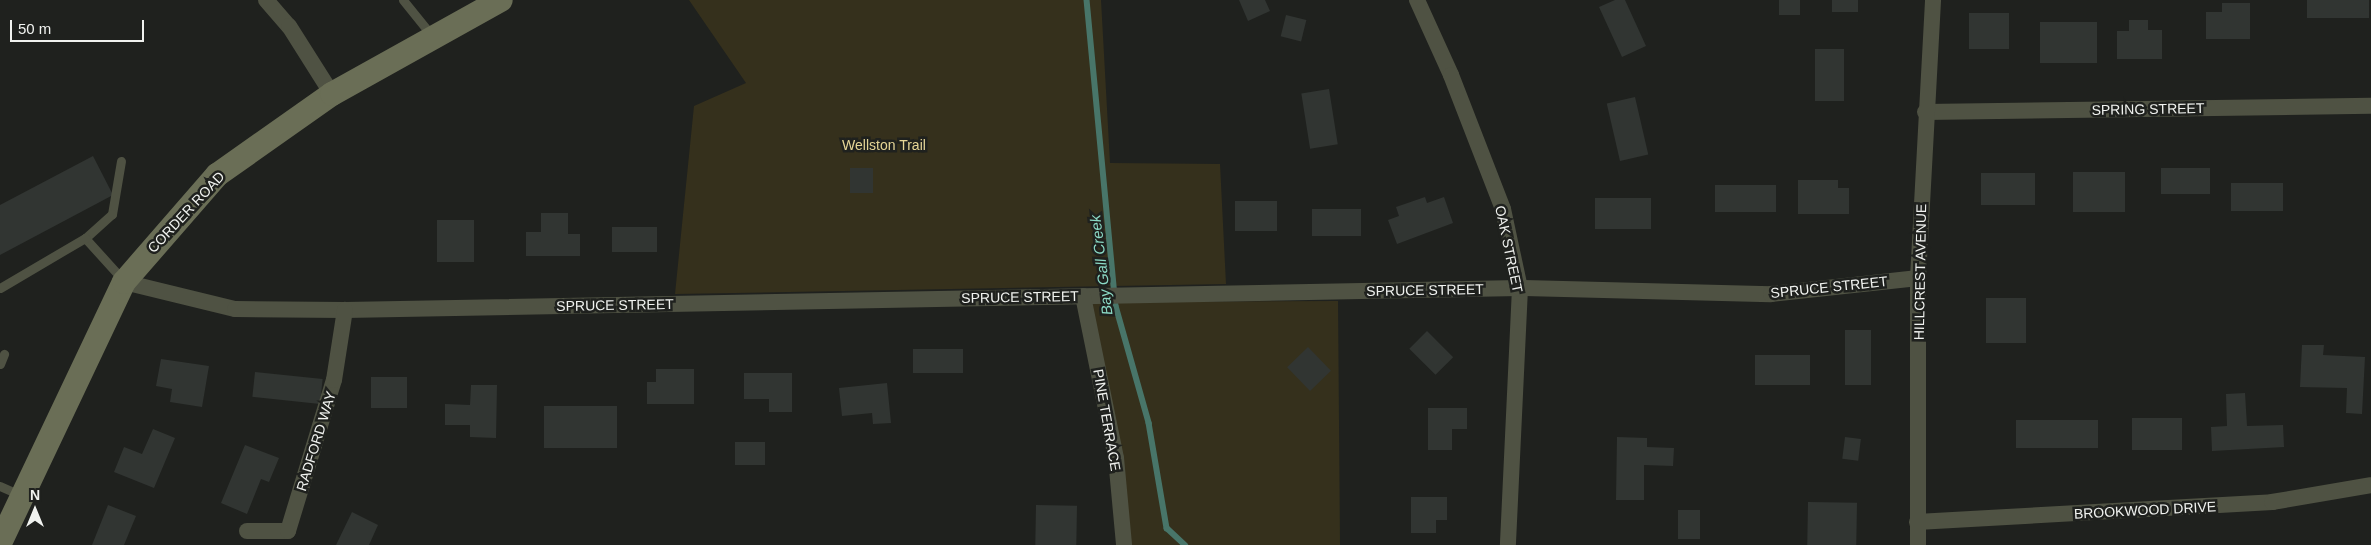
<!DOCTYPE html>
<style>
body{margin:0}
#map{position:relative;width:2371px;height:545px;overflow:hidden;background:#1f211e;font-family:Arial,sans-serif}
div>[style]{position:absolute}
.green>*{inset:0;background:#35301c}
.stream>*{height:5.5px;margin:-2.75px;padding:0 2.75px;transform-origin:2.75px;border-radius:2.75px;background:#487569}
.building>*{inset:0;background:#313532;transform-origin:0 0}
.lane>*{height:9px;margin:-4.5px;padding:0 4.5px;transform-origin:4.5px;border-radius:4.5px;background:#4f5243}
.street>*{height:16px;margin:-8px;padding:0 8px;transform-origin:8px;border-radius:8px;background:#4f5243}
.secondary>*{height:24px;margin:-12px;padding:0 12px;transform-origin:12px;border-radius:12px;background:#6a6e56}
span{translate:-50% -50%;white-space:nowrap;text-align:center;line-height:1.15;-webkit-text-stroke:5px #1f211e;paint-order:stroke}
.street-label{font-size:14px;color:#f0f2ef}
.park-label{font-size:14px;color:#e5d596}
.water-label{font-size:15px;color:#8bdac6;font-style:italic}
.north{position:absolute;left:10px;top:485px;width:50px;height:50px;-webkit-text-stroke:4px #1f211e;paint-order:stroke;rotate:0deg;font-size:14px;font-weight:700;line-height:20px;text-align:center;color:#f0f2ef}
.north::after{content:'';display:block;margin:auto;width:18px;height:22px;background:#f0f2ef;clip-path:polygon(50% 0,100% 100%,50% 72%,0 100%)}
.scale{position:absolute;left:10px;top:20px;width:134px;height:22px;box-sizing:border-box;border:2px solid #f0f2ef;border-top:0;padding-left:6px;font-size:15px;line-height:18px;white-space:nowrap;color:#f0f2ef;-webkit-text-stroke:4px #1f211e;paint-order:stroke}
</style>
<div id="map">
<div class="green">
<div style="clip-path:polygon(689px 0,1101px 0,1110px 163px,1220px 164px,1226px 284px,675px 294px,694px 106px,746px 83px)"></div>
<div style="clip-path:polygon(1338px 301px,1340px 545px,1128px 545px,1089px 302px)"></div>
</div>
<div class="stream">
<div style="left:1087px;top:0;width:307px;rotate:84.6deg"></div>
<div style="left:1116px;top:306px;width:122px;rotate:74.2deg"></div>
<div style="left:1149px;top:423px;width:107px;rotate:80.3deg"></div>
<div style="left:1167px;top:528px;width:25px;rotate:43deg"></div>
</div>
<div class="building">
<div style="clip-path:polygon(1239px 0,1265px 0,1270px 11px,1248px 21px)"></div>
<div style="clip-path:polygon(1615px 0,1625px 0,1646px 46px,1622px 57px,1599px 7px)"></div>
<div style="left:1779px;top:0;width:21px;height:15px"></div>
<div style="left:1832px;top:0;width:26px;height:12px"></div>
<div style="left:2307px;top:0;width:62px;height:18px"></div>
<div style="clip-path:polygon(2222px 3px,2250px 3px,2250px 39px,2206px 39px,2206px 12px,2222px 12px)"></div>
<div style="left:1969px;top:13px;width:40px;height:36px"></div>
<div style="left:1286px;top:15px;width:21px;height:22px;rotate:14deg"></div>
<div style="clip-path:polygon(2129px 20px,2148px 20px,2148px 30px,2162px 30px,2162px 59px,2117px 59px,2117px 31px,2129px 31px)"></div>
<div style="left:2040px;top:22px;width:57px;height:41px"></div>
<div style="left:1815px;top:49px;width:29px;height:52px"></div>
<div style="left:1329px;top:89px;width:56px;height:28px;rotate:81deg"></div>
<div style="left:1635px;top:97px;width:59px;height:29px;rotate:77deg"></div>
<div style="clip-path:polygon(93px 156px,113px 195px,0 255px,0 205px)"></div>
<div style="left:850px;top:168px;width:23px;height:25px"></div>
<div style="left:2161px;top:168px;width:49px;height:26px"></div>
<div style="left:2073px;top:172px;width:52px;height:40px"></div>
<div style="left:1981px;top:173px;width:54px;height:32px"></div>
<div style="clip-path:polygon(1798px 180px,1838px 180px,1838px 188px,1849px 188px,1849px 214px,1798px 214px)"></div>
<div style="left:2231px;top:183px;width:52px;height:28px"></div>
<div style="left:1715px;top:185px;width:61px;height:27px"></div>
<div style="clip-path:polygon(1425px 197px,1427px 203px,1444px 197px,1453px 223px,1397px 244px,1388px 220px,1399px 216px,1396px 207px)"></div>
<div style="left:1595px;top:198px;width:56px;height:31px"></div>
<div style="left:1235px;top:201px;width:42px;height:30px"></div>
<div style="left:1312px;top:209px;width:49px;height:27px"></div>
<div style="clip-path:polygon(541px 213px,568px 213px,568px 234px,580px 234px,580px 256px,526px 256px,526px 232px,541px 232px)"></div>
<div style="left:437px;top:220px;width:37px;height:42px"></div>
<div style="left:612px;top:227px;width:45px;height:25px"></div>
<div style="left:1986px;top:298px;width:40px;height:45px"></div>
<div style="left:1845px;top:330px;width:26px;height:55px"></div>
<div style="left:1427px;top:331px;width:37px;height:25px;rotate:45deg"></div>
<div style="clip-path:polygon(2302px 345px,2324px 345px,2323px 355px,2365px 357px,2362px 414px,2346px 413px,2347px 388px,2300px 387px)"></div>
<div style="left:1308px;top:347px;width:33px;height:29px;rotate:46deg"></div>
<div style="left:913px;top:349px;width:50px;height:24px"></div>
<div style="left:1755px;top:355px;width:55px;height:30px"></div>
<div style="clip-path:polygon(161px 359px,209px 366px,202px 407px,170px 402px,172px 389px,156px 386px)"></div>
<div style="clip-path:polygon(656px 369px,694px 369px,694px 404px,647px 404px,647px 382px,656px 382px)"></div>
<div style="left:255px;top:372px;width:68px;height:25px;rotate:6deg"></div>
<div style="clip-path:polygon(744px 373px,792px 373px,792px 412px,769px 412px,769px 399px,744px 399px)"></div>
<div style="left:371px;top:377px;width:36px;height:31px"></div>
<div style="clip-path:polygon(887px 383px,891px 423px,873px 424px,872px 413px,842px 416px,839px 388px)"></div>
<div style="clip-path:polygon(471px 385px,497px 385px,496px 438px,470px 437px,470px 425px,445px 425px,445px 404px,470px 405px)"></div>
<div style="clip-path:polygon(2245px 393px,2247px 426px,2283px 425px,2284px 447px,2212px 451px,2211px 427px,2227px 426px,2226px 394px)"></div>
<div style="left:544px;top:406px;width:73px;height:42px"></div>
<div style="clip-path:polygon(1428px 408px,1467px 408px,1467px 429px,1452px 429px,1452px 450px,1428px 450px)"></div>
<div style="left:2132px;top:418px;width:50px;height:32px"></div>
<div style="left:2016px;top:420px;width:82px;height:28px"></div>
<div style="clip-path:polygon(153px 429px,175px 438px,154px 488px,114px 472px,124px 447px,142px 454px)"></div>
<div style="clip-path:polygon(1617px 437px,1647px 438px,1647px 447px,1674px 448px,1673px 466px,1644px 465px,1644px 500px,1616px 500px)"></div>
<div style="left:1845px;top:437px;width:16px;height:22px;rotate:7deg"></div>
<div style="left:735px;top:442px;width:30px;height:23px"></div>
<div style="clip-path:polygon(245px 445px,279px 458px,269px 482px,261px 479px,247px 514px,221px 503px)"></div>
<div style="clip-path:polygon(1411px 497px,1447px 497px,1447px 520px,1436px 520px,1436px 533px,1411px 533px)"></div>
<div style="left:1808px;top:502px;width:49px;height:43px;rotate:1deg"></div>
<div style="clip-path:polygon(108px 505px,136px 516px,124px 545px,92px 545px)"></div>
<div style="left:1036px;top:505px;width:41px;height:40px;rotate:1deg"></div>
<div style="left:1678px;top:510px;width:22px;height:29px"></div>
<div style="clip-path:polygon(352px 512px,378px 525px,369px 545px,336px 545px)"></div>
</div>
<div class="lane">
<div style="left:403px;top:0;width:48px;rotate:51deg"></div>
<div style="left:121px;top:161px;width:54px;rotate:99.6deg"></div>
<div style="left:112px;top:214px;width:36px;rotate:138deg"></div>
<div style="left:85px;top:238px;width:58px;rotate:47.8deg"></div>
<div style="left:0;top:288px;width:99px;rotate:-30.5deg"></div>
<div style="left:0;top:364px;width:11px;rotate:-68deg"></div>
<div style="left:0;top:486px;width:24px;rotate:24deg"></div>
</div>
<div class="street">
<div style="left:266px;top:0;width:35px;rotate:49deg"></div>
<div style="left:289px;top:26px;width:80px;rotate:57.7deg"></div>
<div style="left:1417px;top:0;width:82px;rotate:65.6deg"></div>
<div style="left:1451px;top:75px;width:144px;rotate:68.8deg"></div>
<div style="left:1503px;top:209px;width:81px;rotate:77.9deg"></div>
<div style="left:1520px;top:288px;width:257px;rotate:92.7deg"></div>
<div style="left:1925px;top:112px;width:446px;rotate:-0.8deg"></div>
<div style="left:124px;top:282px;width:114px;rotate:13.7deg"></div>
<div style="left:235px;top:309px;width:110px;rotate:0.5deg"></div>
<div style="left:345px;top:310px;width:1175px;rotate:-1.07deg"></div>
<div style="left:1520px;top:288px;width:251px;rotate:1.4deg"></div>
<div style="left:1771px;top:294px;width:148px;rotate:-6.2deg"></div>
<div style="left:1083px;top:296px;width:165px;rotate:78.5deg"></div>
<div style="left:1116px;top:458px;width:87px;rotate:84.7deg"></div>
<div style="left:1917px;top:522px;width:356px;rotate:-3.2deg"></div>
<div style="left:2272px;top:502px;width:100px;rotate:-9.7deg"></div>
<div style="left:247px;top:531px;width:41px"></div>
<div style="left:288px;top:531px;width:158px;rotate:-73.1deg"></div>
<div style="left:334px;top:380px;width:71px;rotate:-81.1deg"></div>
<div style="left:1918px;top:545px;width:267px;rotate:-90deg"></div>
<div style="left:1918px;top:278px;width:278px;rotate:-86.9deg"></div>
</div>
<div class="secondary">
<div style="left:0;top:543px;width:289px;rotate:-64.6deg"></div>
<div style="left:124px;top:282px;width:142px;rotate:-49deg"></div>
<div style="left:217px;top:175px;width:141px;rotate:-35.2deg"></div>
<div style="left:332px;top:94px;width:193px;rotate:-29.1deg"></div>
</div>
<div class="street-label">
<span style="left:2148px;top:109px;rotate:-1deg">SPRING STREET</span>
<span style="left:186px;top:212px;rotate:-47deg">CORDER ROAD</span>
<span style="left:1509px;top:249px;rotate:78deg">OAK STREET</span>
<span style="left:1920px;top:272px;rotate:-89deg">HILLCREST AVENUE</span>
<span style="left:1829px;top:287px;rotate:-6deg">SPRUCE STREET</span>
<span style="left:1425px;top:290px;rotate:-1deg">SPRUCE STREET</span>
<span style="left:1020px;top:297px;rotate:-1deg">SPRUCE STREET</span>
<span style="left:615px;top:305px;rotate:-1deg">SPRUCE STREET</span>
<span style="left:1107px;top:420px;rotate:80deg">PINE TERRACE</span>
<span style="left:316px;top:441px;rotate:-73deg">RADFORD WAY</span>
<span style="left:2145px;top:510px;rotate:-3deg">BROOKWOOD DRIVE</span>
</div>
<div class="park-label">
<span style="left:884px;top:145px">Wellston Trail</span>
</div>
<div class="water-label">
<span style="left:1101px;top:265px;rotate:-97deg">Bay Gall Creek</span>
</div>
<div class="north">N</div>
<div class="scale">50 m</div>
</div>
